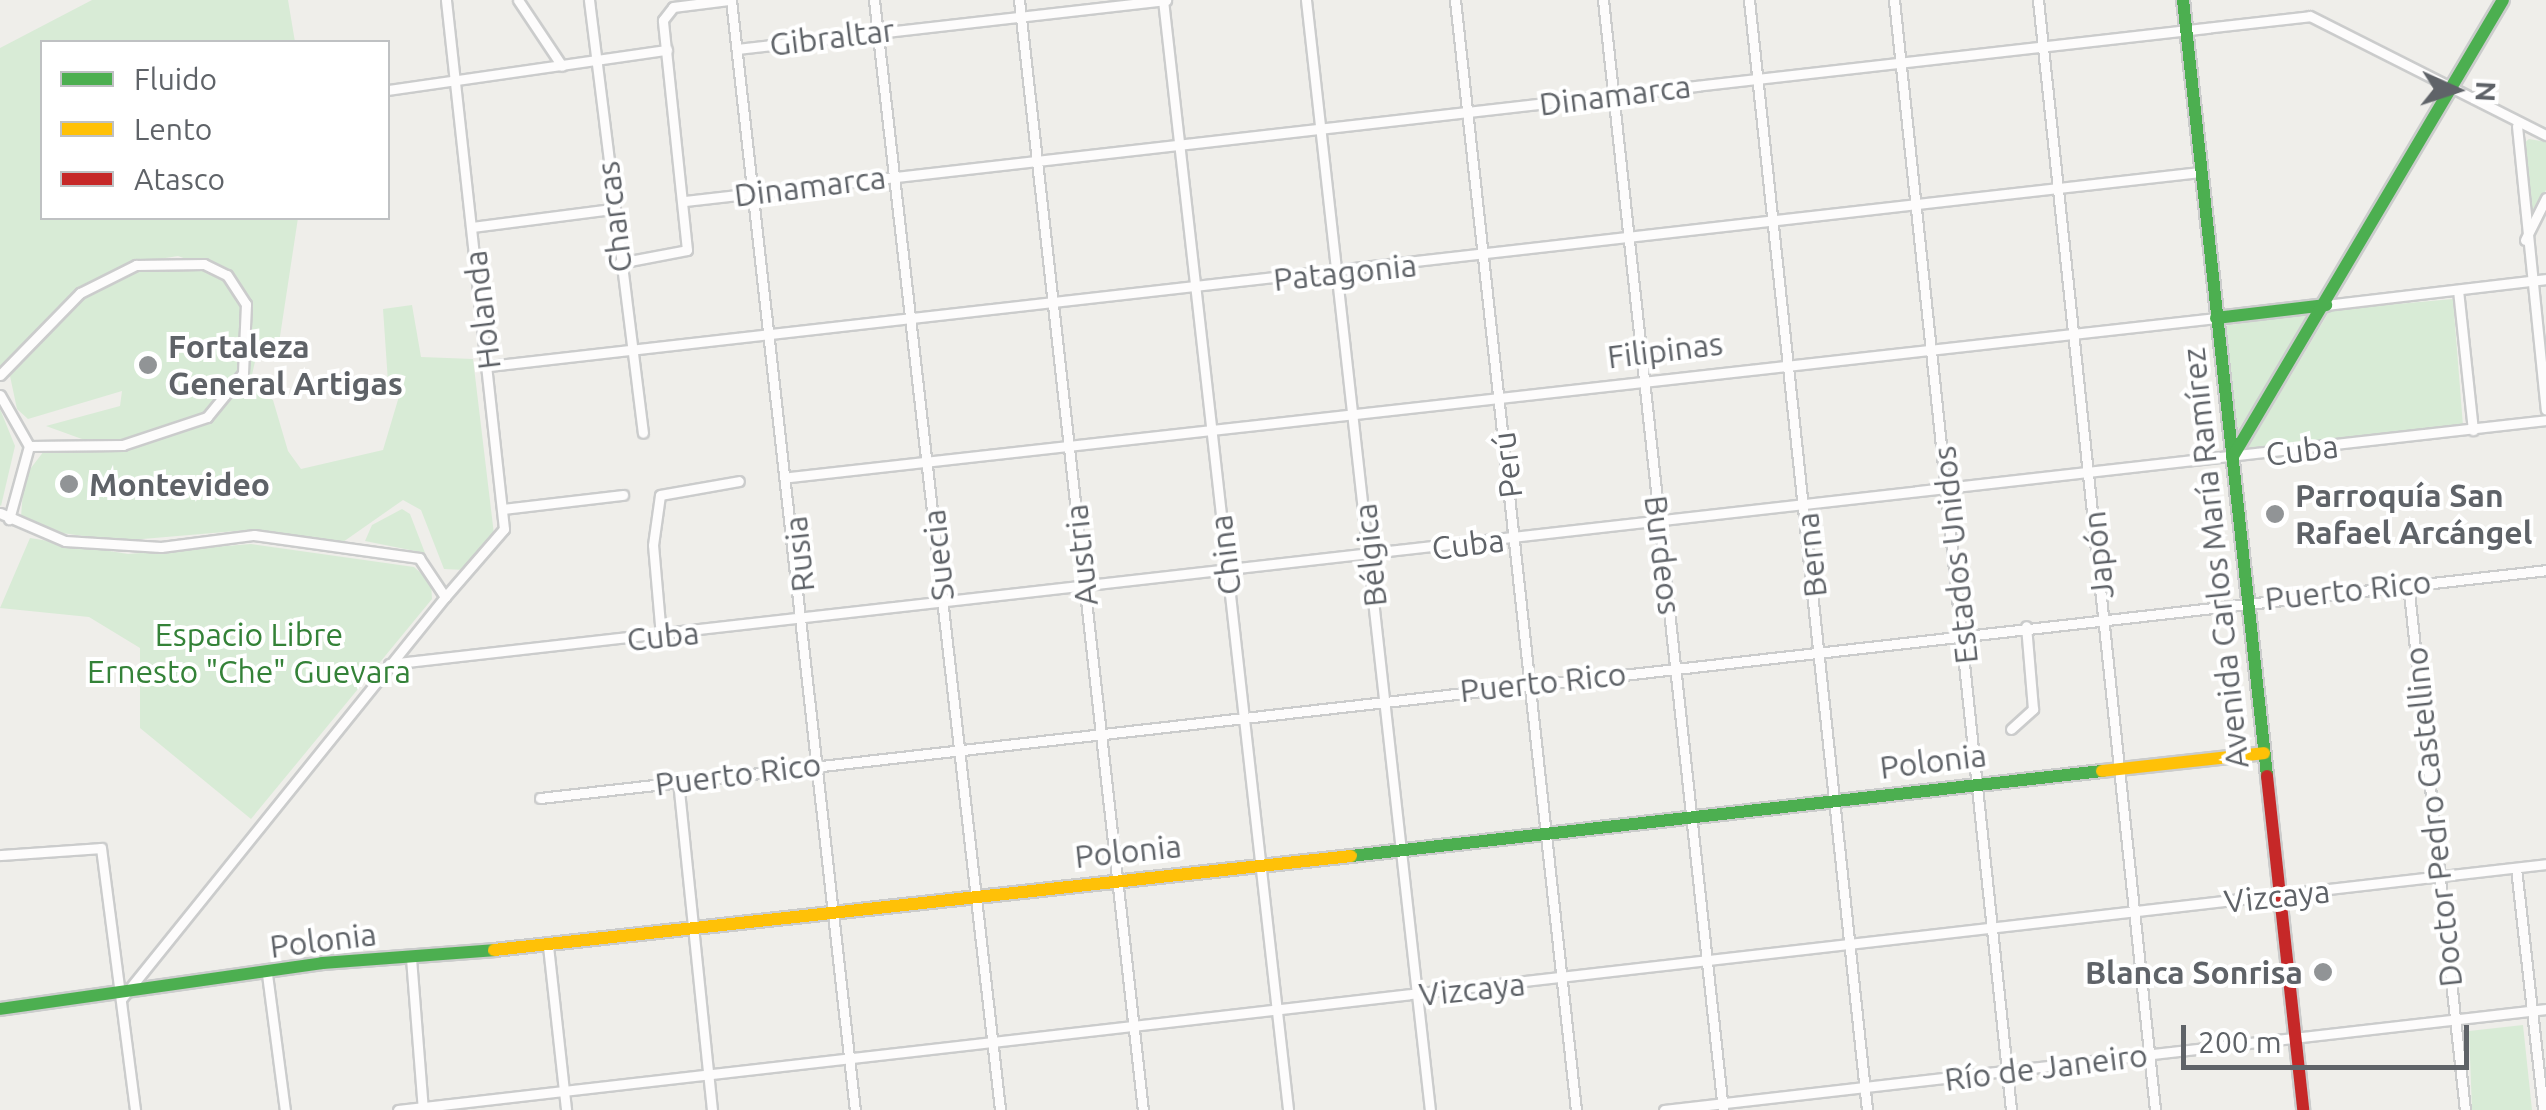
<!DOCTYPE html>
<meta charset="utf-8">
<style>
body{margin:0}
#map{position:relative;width:2546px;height:1110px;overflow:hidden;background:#efeeea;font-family:Ubuntu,sans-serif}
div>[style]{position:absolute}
.green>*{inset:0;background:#d8ebd6}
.roads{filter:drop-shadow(2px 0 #cbcccc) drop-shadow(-2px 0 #cbcccc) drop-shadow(0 2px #cbcccc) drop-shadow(0 -2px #cbcccc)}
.street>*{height:9px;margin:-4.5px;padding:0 4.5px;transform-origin:4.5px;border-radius:4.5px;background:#fdfcfc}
.fast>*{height:12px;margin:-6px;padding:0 6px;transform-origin:6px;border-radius:6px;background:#4caf50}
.slow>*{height:12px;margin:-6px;padding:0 6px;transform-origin:6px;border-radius:6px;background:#ffc107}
.jam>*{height:12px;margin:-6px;padding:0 6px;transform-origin:6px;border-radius:6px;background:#c62828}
.dots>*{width:28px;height:28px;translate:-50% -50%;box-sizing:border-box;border:5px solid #fff;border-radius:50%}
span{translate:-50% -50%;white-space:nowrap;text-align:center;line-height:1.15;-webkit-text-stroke:8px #fff;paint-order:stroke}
.street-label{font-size:32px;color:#5f6368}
.poi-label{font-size:32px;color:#5f6368;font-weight:700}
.left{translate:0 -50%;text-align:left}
.right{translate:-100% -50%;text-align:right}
.park-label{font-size:32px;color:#348238}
.legend{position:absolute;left:40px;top:40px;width:350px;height:180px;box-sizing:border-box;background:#fff;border:2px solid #bfc1c3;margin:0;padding:12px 18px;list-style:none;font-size:30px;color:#5f6368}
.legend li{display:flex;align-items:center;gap:20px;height:50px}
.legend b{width:50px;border:2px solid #bfc1c3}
.north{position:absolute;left:2406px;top:40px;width:100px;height:100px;-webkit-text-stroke:8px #fff;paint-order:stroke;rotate:93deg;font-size:28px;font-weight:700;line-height:40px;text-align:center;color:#5f6368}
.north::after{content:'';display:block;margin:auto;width:35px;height:45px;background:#5f6368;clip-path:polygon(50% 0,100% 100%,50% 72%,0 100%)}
.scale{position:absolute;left:2181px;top:1025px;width:288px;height:45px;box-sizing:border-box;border:5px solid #5f6368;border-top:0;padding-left:12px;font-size:30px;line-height:35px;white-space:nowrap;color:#5f6368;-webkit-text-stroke:8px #fff;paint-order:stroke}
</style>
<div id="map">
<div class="green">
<div style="clip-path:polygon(92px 0,288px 0,295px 42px,42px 42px,42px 218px,298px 218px,279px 343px,258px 348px,250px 384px,273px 400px,288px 451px,301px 469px,383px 450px,400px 393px,388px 382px,383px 309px,412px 305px,421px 357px,473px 359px,496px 551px,465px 570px,444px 569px,421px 510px,403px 500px,343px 542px,248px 530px,119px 541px,40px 530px,21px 517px,24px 477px,44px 451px,126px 449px,185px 431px,238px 394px,252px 351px,250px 305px,234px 276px,178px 256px,128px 264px,83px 286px,0 368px,0 48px)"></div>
<div style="clip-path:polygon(2529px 139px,2546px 142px,2546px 190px,2530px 218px,2522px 145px)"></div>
<div style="clip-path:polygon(187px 262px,228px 281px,243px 312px,241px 371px,205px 413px,141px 439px,93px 443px,46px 426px,120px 406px,122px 391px,28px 419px,17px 409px,10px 376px,92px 289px,149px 265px)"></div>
<div style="clip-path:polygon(2453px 299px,2463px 426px,2247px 449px,2330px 310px)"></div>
<div style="clip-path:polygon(2307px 314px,2310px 318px,2234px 436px,2223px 326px)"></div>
<div style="clip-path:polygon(0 409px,15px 446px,1px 506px,0 505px)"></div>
<div style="clip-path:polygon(402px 509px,410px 514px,425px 553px,365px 541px,372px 525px)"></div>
<div style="clip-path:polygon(30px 538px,128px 554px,251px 544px,414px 567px,431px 582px,432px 599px,251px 819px,140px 728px,140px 648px,89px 617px,0 608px)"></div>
<div style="clip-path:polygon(2523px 1025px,2532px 1110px,2472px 1110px,2469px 1031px)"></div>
</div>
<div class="roads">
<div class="street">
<div style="left:518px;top:0;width:79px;rotate:56.3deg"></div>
<div style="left:589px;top:0;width:436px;rotate:82.9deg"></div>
<div style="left:731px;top:0;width:1117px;rotate:83.63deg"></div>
<div style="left:874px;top:0;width:1117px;rotate:83.52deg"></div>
<div style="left:1019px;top:0;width:1117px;rotate:83.63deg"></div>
<div style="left:1163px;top:0;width:1117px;rotate:83.57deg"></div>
<div style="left:1306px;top:0;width:1117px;rotate:83.63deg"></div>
<div style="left:1455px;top:0;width:1117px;rotate:83.78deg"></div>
<div style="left:1603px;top:0;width:1116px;rotate:83.83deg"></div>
<div style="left:1749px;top:0;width:1116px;rotate:83.93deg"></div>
<div style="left:1894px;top:0;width:1116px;rotate:83.98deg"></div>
<div style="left:2038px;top:0;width:1116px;rotate:83.98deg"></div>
<div style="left:737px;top:49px;width:432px;rotate:-6.5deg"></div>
<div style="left:388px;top:90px;width:282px;rotate:-8.2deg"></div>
<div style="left:2517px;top:126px;width:285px;rotate:84.2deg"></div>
<div style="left:685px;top:201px;width:1635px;rotate:-6.49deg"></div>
<div style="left:2310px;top:16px;width:264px;rotate:26.8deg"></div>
<div style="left:472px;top:227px;width:141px;rotate:-7.3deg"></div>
<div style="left:2525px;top:240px;width:47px;rotate:-63.4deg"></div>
<div style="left:619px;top:263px;width:69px;rotate:-10.8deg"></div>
<div style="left:687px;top:250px;width:231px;rotate:-96deg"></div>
<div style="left:663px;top:20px;width:16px;rotate:-52deg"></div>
<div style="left:673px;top:7px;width:56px;rotate:-7.1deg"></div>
<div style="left:2458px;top:290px;width:141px;rotate:83.9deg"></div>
<div style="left:2326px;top:305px;width:222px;rotate:-6.7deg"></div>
<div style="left:489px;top:366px;width:1722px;rotate:-6.47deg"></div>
<div style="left:0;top:375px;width:115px;rotate:-45.7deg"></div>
<div style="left:80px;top:293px;width:63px;rotate:-26.6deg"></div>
<div style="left:136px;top:265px;width:68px;rotate:-0.8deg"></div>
<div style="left:204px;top:264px;width:25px;rotate:26deg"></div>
<div style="left:227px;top:275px;width:35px;rotate:57deg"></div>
<div style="left:246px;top:304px;width:69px;rotate:92.5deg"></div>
<div style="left:243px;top:373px;width:57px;rotate:129.3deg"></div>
<div style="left:207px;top:417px;width:89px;rotate:161.6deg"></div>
<div style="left:123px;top:445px;width:94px;rotate:179.4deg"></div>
<div style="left:0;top:395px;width:59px;rotate:60.4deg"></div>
<div style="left:29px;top:446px;width:76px;rotate:105.3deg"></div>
<div style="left:790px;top:477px;width:1435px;rotate:-6.36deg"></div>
<div style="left:503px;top:509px;width:121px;rotate:-6.7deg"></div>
<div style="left:0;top:513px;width:71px;rotate:23.3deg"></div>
<div style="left:65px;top:541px;width:96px;rotate:3.6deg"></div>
<div style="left:161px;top:547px;width:94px;rotate:-7.4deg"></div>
<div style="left:254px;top:535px;width:167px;rotate:7.9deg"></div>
<div style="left:419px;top:558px;width:47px;rotate:56.3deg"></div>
<div style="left:445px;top:597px;width:515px;rotate:128.85deg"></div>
<div style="left:2408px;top:583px;width:530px;rotate:83.83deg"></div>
<div style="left:445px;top:597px;width:90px;rotate:-49.1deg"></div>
<div style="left:504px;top:529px;width:532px;rotate:-96.26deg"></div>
<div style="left:661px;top:636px;width:91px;rotate:-95deg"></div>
<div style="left:653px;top:545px;width:50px;rotate:-82deg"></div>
<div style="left:660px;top:495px;width:80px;rotate:-10deg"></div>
<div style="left:389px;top:664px;width:2171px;rotate:-6.45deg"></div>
<div style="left:2011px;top:729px;width:30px;rotate:-42deg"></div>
<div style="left:2033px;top:709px;width:83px;rotate:-94.8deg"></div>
<div style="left:678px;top:781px;width:331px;rotate:84.1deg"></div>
<div style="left:540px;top:798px;width:2019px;rotate:-6.48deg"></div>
<div style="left:0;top:855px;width:101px;rotate:-4deg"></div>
<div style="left:101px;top:848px;width:264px;rotate:82.6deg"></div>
<div style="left:2516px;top:868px;width:244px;rotate:83.6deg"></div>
<div style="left:548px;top:946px;width:165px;rotate:83.7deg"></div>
<div style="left:411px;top:958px;width:152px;rotate:85.5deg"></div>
<div style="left:267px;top:974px;width:137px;rotate:82.5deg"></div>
<div style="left:398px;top:1110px;width:2162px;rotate:-6.53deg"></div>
<div style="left:1664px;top:1110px;width:888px;rotate:-6.53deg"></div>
</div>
<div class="fast">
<div style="left:2183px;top:0;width:781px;rotate:83.82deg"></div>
<div style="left:2216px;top:318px;width:111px;rotate:-6.7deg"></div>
<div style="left:2232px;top:458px;width:532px;rotate:-59.39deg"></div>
<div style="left:1351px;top:856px;width:756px;rotate:-6.46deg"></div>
<div style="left:0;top:1009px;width:325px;rotate:-8.1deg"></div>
<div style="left:322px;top:963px;width:172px;rotate:-4.3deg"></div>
</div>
<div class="slow">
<div style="left:2102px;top:771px;width:163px;rotate:-6.3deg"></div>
<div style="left:494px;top:950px;width:862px;rotate:-6.26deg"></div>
</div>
<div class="jam">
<div style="left:2267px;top:776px;width:336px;rotate:83.8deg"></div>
</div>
</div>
<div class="dots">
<div style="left:148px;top:365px;background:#919496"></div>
<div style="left:69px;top:484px;background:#919496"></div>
<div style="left:2275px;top:514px;background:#919496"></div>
<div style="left:2323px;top:972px;background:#919496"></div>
</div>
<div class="street-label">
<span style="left:832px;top:37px;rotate:-7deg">Gibraltar</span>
<span style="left:1615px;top:95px;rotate:-7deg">Dinamarca</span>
<span style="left:810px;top:186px;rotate:-7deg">Dinamarca</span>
<span style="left:614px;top:217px;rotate:-97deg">Charcas</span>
<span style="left:1345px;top:272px;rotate:-6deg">Patagonia</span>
<span style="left:482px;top:310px;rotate:-97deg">Holanda</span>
<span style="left:1665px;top:350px;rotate:-7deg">Filipinas</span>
<span style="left:2302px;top:450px;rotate:-7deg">Cuba</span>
<span style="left:1507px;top:465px;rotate:-97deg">Perú</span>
<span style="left:1468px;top:544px;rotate:-7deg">Cuba</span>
<span style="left:799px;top:554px;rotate:-96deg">Rusia</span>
<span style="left:938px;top:555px;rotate:-96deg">Suecia</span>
<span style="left:1081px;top:555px;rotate:-96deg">Austria</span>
<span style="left:1225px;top:555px;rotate:-97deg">China</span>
<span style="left:1370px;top:555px;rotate:-96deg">Bélgica</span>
<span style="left:1663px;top:555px;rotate:83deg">Burdeos</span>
<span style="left:1811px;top:555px;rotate:-96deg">Berna</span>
<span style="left:1955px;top:555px;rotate:-96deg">Estados Unidos</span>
<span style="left:2098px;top:555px;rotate:-96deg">Japón</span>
<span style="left:2215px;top:558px;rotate:-96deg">Avenida Carlos María Ramírez</span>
<span style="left:2348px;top:590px;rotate:-6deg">Puerto Rico</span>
<span style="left:663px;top:636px;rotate:-6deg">Cuba</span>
<span style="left:1543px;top:682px;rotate:-6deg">Puerto Rico</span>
<span style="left:1933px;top:761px;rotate:-7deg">Polonia</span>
<span style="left:738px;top:774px;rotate:-7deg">Puerto Rico</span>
<span style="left:2433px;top:817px;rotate:-96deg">Doctor Pedro Castellino</span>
<span style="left:1128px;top:851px;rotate:-6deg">Polonia</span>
<span style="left:2277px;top:896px;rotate:-6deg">Vizcaya</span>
<span style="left:323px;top:940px;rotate:-7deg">Polonia</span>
<span style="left:1472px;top:989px;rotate:-6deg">Vizcaya</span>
<span style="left:2046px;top:1067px;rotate:-7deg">Río de Janeiro</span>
</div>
<div class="poi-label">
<span class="left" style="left:168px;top:365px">Fortaleza<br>General Artigas</span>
<span class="left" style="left:89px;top:484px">Montevideo</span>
<span class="left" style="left:2295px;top:514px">Parroquía San<br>Rafael Arcángel</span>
<span class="right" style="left:2303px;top:972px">Blanca Sonrisa</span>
</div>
<div class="park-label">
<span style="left:249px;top:653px">Espacio Libre<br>Ernesto "Che" Guevara</span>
</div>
<ul class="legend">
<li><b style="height:12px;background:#4caf50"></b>Fluido</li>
<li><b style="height:12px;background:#ffc107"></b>Lento</li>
<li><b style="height:12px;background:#c62828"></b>Atasco</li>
</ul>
<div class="north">N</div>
<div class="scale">200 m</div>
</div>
